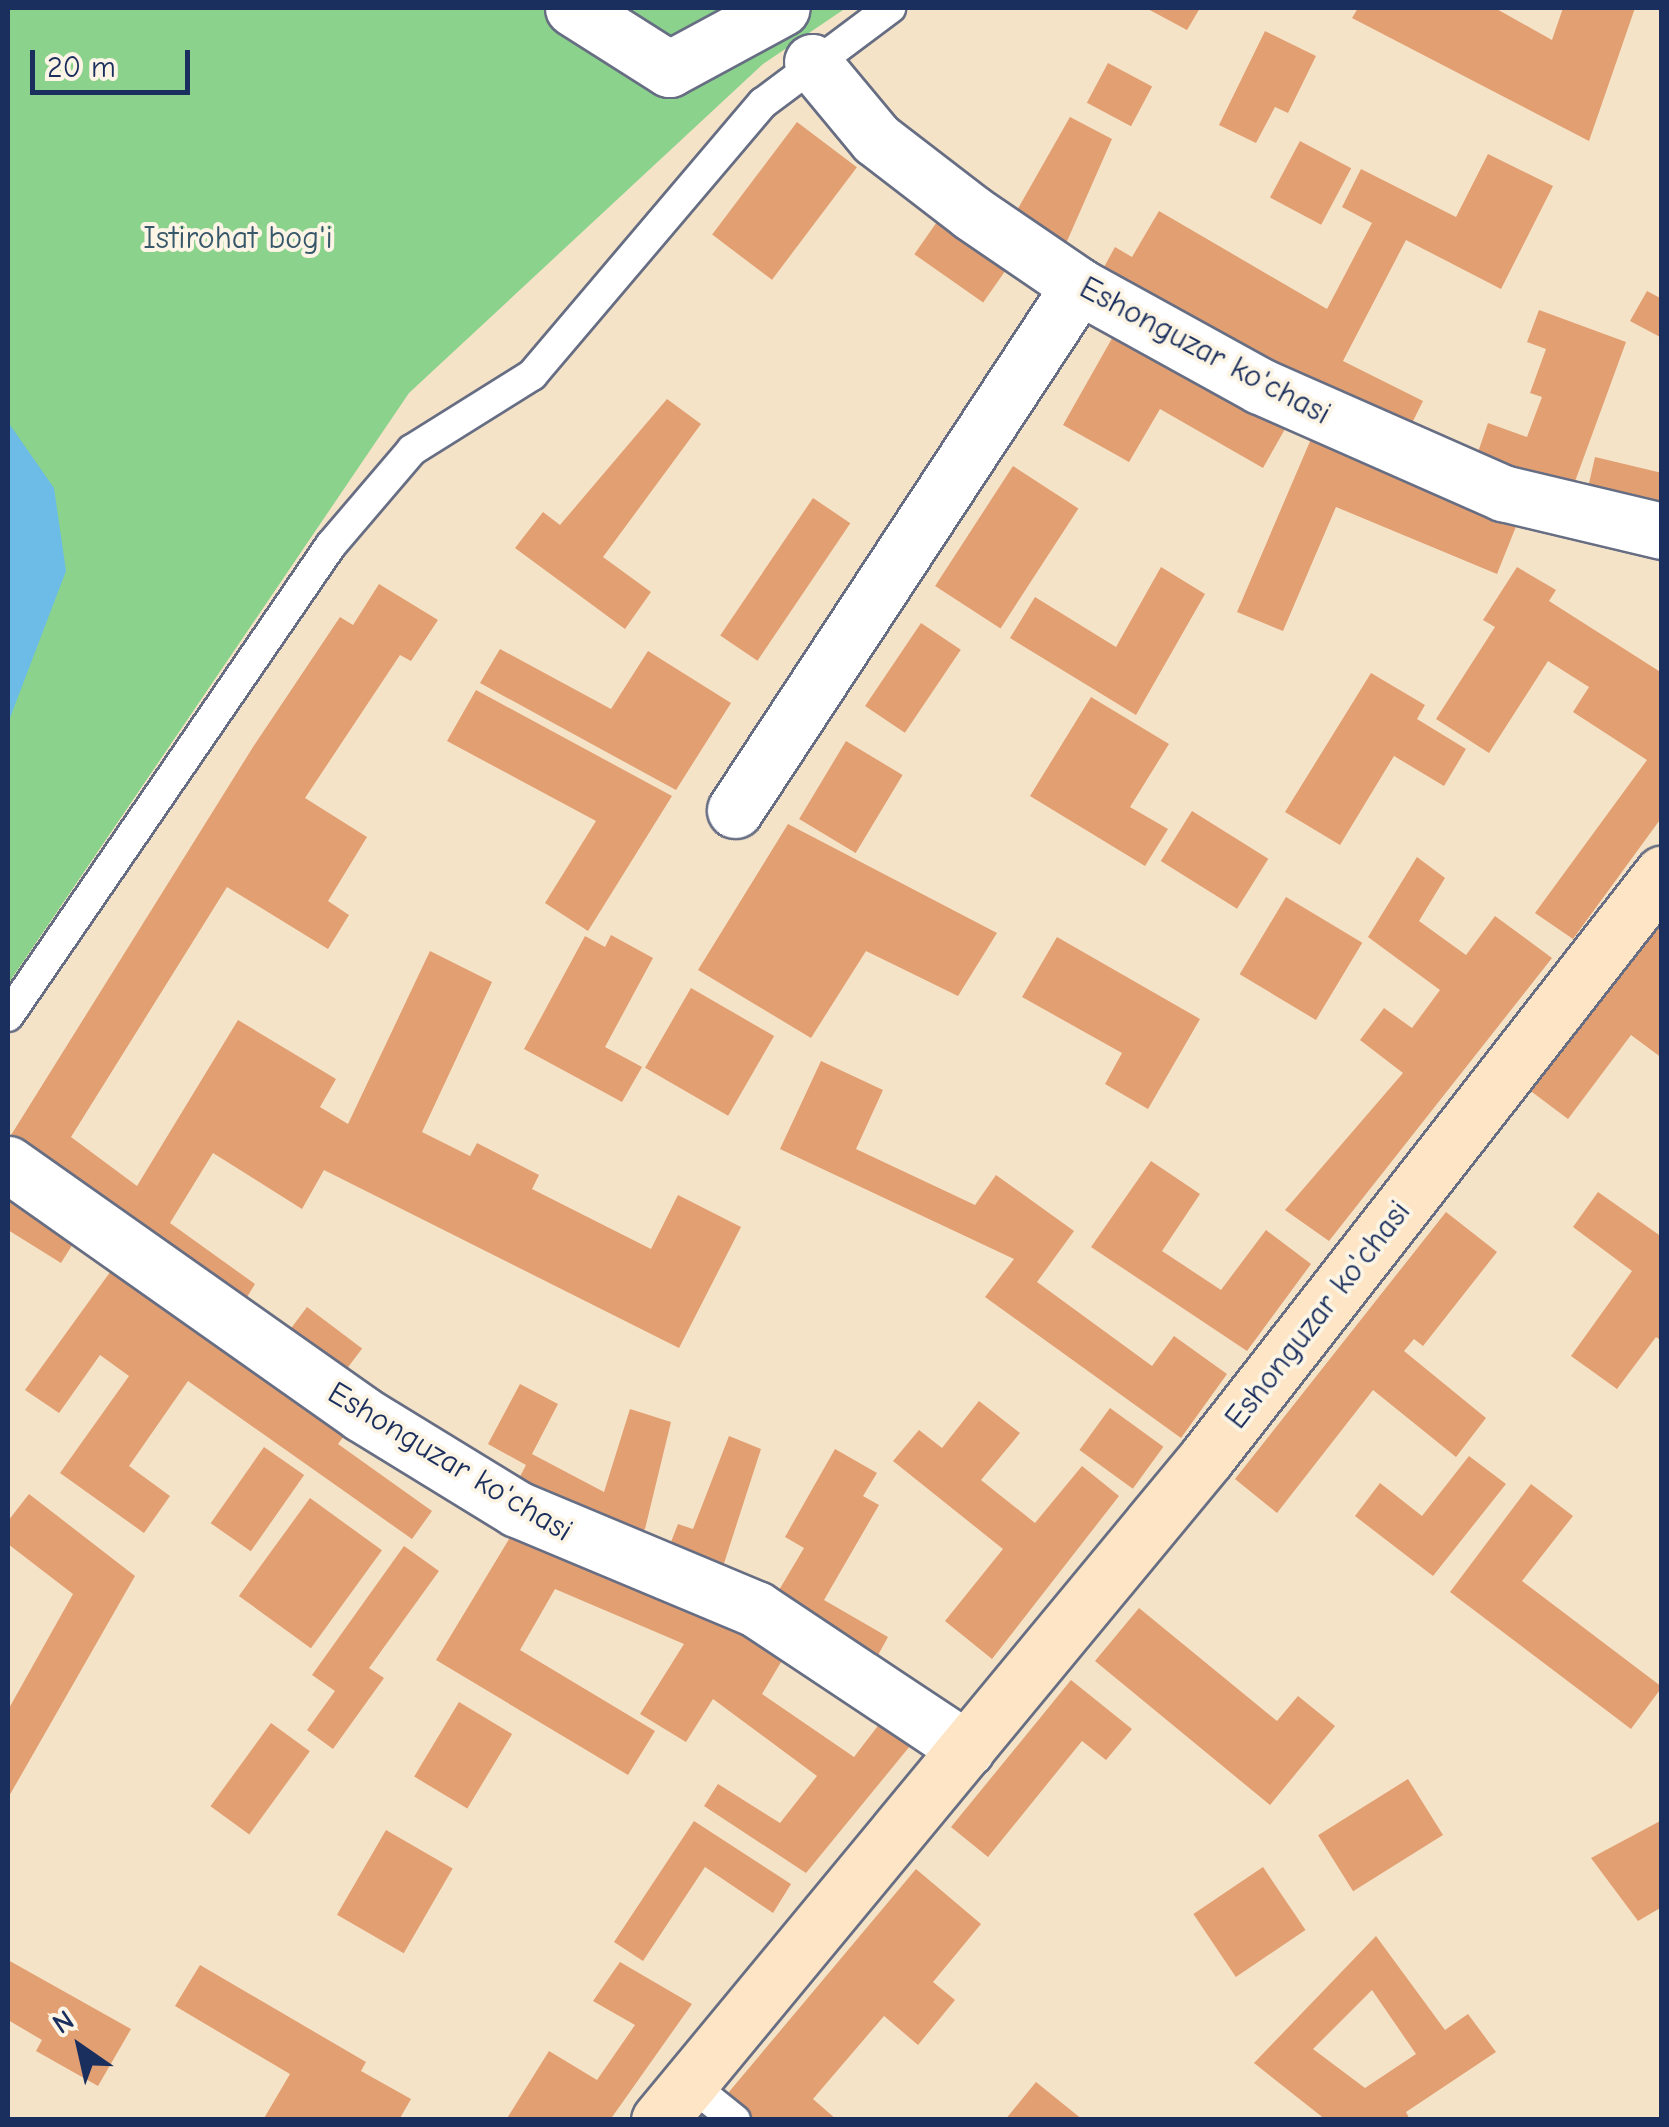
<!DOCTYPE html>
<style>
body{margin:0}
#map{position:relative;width:1669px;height:2127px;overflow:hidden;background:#f5e3c8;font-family:"Comic Neue",sans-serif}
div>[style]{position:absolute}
.green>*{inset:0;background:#8bd28c}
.water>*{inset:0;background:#6cbce7}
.building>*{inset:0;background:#e29f72;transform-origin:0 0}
.roads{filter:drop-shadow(2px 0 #676e83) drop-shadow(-2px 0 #676e83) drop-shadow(0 2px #676e83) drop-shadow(0 -2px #676e83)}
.lane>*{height:30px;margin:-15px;padding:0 15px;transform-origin:15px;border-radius:15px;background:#fff}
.street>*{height:55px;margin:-27.5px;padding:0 27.5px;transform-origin:27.5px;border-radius:27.5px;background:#fff}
.secondary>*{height:55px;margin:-27.5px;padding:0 27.5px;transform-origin:27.5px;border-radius:27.5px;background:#fde5c5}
span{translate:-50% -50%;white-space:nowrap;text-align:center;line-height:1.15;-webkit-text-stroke:8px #fcf5e5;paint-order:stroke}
.park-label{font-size:32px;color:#37586a}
.street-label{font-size:32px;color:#1b2f5e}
.frame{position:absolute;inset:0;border:10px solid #1b2f5e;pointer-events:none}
.north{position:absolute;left:30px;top:1997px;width:100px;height:100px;-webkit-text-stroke:8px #fcf5e5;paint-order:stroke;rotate:326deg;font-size:28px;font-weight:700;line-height:40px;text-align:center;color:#1b2f5e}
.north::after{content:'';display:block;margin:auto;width:35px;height:45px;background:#1b2f5e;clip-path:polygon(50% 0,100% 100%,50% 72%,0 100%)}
.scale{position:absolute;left:30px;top:50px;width:160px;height:45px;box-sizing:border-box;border:5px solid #1b2f5e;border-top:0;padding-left:12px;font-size:30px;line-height:35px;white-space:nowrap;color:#1b2f5e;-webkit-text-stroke:8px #fcf5e5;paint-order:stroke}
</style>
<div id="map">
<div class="green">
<div style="clip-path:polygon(8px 8px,846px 8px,763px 64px,409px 393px,8px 984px)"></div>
</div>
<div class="water">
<div style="clip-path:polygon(8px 422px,54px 488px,66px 571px,8px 723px)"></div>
</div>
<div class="building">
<div style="clip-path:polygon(1146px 8px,1200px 8px,1187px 30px)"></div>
<div style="clip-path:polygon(1358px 8px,1495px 8px,1552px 40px,1563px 8px,1635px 8px,1589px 141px,1352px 18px)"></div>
<div style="clip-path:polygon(1265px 31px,1316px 56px,1288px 113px,1275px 107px,1256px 143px,1219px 125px)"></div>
<div style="left:1108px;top:63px;width:50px;height:45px;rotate:28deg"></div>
<div style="clip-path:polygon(1070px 117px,1112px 139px,1064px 248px,1012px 219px)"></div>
<div style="left:797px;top:122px;width:75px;height:141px;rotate:37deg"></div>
<div style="left:1300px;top:141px;width:58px;height:64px;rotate:28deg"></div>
<div style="clip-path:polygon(1488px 154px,1553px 186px,1501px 289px,1406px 240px,1343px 361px,1423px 401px,1404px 439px,1098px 278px,1115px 247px,1132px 257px,1159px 211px,1327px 309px,1372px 223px,1342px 207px,1361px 169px,1456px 217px)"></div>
<div style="left:939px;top:219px;width:84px;height:43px;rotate:35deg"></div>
<div style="clip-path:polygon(1647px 291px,1662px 299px,1662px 338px,1630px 321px)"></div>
<div style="clip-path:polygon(1539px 310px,1626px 342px,1570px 495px,1475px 461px,1488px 423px,1527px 437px,1542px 397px,1530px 393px,1546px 349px,1527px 342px)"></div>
<div style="clip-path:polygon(1119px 326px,1289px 422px,1263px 468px,1160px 409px,1129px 462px,1063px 425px)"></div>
<div style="clip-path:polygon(667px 399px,701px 424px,603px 557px,651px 592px,625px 629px,515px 548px,543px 512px,560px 525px)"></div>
<div style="clip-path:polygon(1314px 432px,1519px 519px,1497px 574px,1336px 507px,1283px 631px,1237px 612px)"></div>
<div style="clip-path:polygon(1595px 457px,1662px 473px,1662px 518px,1585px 501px)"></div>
<div style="left:1013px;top:466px;width:78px;height:143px;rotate:33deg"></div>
<div style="left:813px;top:498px;width:45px;height:166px;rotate:34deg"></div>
<div style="clip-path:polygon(1161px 567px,1205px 594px,1136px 715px,1010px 638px,1035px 597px,1116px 647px)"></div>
<div style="clip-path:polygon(1517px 567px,1556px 590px,1549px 601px,1662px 673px,1662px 817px,1573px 939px,1535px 913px,1647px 760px,1573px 712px,1589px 687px,1548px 661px,1489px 753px,1436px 719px,1495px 627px,1483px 620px)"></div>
<div style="clip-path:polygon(379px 584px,438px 620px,411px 661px,400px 655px,305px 798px,367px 837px,328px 901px,349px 915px,328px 949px,227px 887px,71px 1137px,137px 1186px,238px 1020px,336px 1079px,320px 1107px,348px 1124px,430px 951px,492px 982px,422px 1132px,470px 1156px,477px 1143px,539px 1175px,532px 1189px,651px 1249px,678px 1195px,741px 1227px,679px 1348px,324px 1170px,302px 1209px,213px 1153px,170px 1223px,255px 1284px,233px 1320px,8px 1140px,253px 747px,340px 617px,353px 625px)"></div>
<div style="left:921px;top:623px;width:48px;height:100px;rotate:34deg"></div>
<div style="clip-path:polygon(500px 649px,611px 709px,648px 651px,731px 703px,676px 790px,480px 683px)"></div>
<div style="clip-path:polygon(1371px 673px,1425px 705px,1417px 719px,1466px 749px,1444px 786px,1394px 756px,1340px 845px,1285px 812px)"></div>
<div style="clip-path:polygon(476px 690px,672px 796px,588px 931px,545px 903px,596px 821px,447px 741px)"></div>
<div style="clip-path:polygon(1091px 697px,1169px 744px,1130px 807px,1168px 829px,1145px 866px,1030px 796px)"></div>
<div style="left:846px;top:741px;width:66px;height:91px;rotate:31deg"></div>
<div style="left:1192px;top:811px;width:90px;height:59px;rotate:32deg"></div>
<div style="clip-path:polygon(788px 824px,997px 933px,958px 996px,866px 951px,811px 1038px,698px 970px)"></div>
<div style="clip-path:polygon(1417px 857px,1445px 878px,1419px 921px,1466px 955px,1495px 916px,1552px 958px,1329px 1241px,1285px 1210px,1403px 1073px,1360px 1040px,1384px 1008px,1412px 1028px,1440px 990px,1368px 937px)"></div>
<div style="left:1286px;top:897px;width:89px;height:90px;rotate:31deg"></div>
<div style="clip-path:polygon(1662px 910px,1662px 1058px,1631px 1035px,1568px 1119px,1528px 1089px)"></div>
<div style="clip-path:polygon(611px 935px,653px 958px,605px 1047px,642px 1067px,622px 1102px,524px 1049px,585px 936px,605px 947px)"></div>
<div style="clip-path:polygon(1057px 937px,1200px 1019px,1148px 1109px,1105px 1084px,1122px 1053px,1022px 997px)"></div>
<div style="left:691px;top:988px;width:96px;height:92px;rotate:30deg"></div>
<div style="clip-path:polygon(821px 1061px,883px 1090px,856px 1149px,975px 1205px,996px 1175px,1074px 1231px,1037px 1282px,1152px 1366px,1174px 1336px,1227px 1374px,1181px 1438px,985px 1297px,1014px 1259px,780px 1149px)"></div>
<div style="clip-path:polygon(1151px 1161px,1200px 1194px,1162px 1251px,1221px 1290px,1266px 1230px,1311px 1264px,1247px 1351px,1091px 1247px)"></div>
<div style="clip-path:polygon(8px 1187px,81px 1231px,61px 1263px,8px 1230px)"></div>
<div style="clip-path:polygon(1598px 1192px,1662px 1237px,1662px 1341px,1656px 1337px,1617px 1389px,1571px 1356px,1632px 1271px,1573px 1227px)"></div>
<div style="clip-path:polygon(1446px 1212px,1497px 1252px,1423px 1346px,1414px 1339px,1404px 1351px,1486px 1418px,1456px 1457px,1373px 1390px,1277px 1513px,1235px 1479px)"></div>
<div style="clip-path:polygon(121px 1257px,355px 1421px,338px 1444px,432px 1511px,412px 1539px,188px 1381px,129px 1466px,170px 1496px,144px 1533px,60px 1473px,129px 1376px,100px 1355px,59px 1413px,25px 1390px)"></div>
<div style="left:307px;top:1307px;width:69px;height:49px;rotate:37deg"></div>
<div style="clip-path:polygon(520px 1384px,558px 1404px,532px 1454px,604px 1492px,630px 1409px,671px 1422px,645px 1529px,613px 1548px,511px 1494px,526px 1465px,488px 1444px)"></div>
<div style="clip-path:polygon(979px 1401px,1020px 1433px,981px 1480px,1035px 1523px,1082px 1466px,1119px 1496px,992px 1659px,945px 1621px,1003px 1549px,893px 1461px,919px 1430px,942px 1448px)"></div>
<div style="left:1110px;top:1408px;width:66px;height:52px;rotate:36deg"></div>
<div style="clip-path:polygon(729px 1436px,761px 1449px,717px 1585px,662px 1565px,678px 1524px,693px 1529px)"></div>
<div style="left:264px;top:1447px;width:49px;height:93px;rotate:35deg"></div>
<div style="clip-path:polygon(835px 1449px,877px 1473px,863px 1496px,879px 1505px,824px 1600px,888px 1637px,872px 1666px,769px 1607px,804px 1548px,785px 1537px)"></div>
<div style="clip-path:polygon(1469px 1456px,1506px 1484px,1433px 1576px,1355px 1516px,1380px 1483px,1422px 1516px)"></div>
<div style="clip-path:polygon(1531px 1484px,1573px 1516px,1522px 1581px,1662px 1687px,1631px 1729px,1450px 1592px)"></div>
<div style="clip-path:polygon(29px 1494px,135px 1576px,8px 1798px,8px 1710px,73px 1594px,8px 1544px,8px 1521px)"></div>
<div style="left:310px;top:1498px;width:89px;height:121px;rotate:36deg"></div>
<div style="clip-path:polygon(517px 1526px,790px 1647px,762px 1694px,854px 1757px,887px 1714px,919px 1735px,806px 1873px,704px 1806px,718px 1784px,780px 1823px,817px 1776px,713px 1699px,686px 1742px,640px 1714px,684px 1644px,555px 1589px,520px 1650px,655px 1731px,628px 1775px,436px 1660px)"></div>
<div style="clip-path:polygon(404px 1546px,439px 1571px,369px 1668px,384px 1678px,333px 1749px,307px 1730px,335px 1691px,312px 1675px)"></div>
<div style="clip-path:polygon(1139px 1608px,1277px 1721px,1298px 1696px,1335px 1726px,1270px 1805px,1095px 1661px)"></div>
<div style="clip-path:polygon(1071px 1680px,1132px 1729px,1106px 1760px,1082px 1741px,988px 1857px,951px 1827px)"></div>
<div style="left:459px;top:1702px;width:62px;height:87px;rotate:31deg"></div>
<div style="left:271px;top:1723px;width:48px;height:103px;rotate:36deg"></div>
<div style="left:1408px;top:1779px;width:66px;height:106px;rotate:58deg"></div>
<div style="clip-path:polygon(1662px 1820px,1662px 1907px,1638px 1921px,1591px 1858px)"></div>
<div style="clip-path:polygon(694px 1821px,791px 1884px,773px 1913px,705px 1867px,643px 1961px,614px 1942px)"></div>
<div style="left:386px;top:1830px;width:77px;height:98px;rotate:30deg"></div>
<div style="left:1263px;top:1867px;width:76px;height:84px;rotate:56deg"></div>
<div style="clip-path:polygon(916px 1869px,981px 1924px,933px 1982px,955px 2000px,918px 2045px,884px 2016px,813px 2099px,837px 2120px,748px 2120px,723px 2099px)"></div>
<div style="clip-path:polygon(evenodd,1376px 1936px,1445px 2030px,1468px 2014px,1496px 2052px,1406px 2112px,1410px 2120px,1326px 2120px,1254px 2063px,1376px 1936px,1372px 1990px,1416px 2054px,1365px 2088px,1313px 2049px,1372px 1990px)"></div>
<div style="clip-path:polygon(8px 1960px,131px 2029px,98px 2086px,36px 2051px,42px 2040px,8px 2020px)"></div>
<div style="clip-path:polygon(620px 1962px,692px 2004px,610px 2120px,506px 2120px,549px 2051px,597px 2080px,635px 2025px,593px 2001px)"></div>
<div style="clip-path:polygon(200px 1965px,366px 2062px,361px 2071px,411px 2099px,399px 2120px,263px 2120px,290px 2074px,175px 2006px)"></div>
<div style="clip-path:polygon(1036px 2082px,1083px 2120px,1005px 2120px)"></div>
</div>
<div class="roads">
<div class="lane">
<div style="left:8px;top:1016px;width:571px;rotate:-55.56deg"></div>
<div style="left:331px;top:545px;width:125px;rotate:-49.5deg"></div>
<div style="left:412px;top:450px;width:142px;rotate:-32deg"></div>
<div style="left:532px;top:375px;width:357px;rotate:-49.7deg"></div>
<div style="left:763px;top:103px;width:159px;rotate:-36.8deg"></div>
<div style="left:689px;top:2083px;width:59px;rotate:38.8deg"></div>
</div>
<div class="street">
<div style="left:573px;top:8px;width:114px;rotate:32.4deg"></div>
<div style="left:669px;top:69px;width:128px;rotate:-28.4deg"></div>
<div style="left:812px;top:62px;width:100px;rotate:50.3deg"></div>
<div style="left:876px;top:139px;width:121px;rotate:37.6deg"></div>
<div style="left:972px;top:213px;width:130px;rotate:34.3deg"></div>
<div style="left:1079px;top:286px;width:207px;rotate:28.9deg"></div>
<div style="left:1260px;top:386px;width:266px;rotate:23.8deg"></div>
<div style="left:1503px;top:493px;width:163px;rotate:13.4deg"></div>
<div style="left:735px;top:810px;width:627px;rotate:-56.72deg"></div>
<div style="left:8px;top:1164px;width:433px;rotate:35.2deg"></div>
<div style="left:362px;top:1414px;width:182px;rotate:31.5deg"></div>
<div style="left:517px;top:1509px;width:259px;rotate:22.7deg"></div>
<div style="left:756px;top:1609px;width:253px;rotate:33.6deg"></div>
</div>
<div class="secondary">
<div style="left:659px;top:2120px;width:860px;rotate:-50.42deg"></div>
<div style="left:1207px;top:1457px;width:740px;rotate:-52.03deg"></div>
</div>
</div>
<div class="park-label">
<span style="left:238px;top:238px">Istirohat bog'i</span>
</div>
<div class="street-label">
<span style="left:1205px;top:351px;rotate:28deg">Eshonguzar ko'chasi</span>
<span style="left:1318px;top:1315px;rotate:-52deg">Eshonguzar ko'chasi</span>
<span style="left:450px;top:1462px;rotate:31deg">Eshonguzar ko'chasi</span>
</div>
<div class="frame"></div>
<div class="north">N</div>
<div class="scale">20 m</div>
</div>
